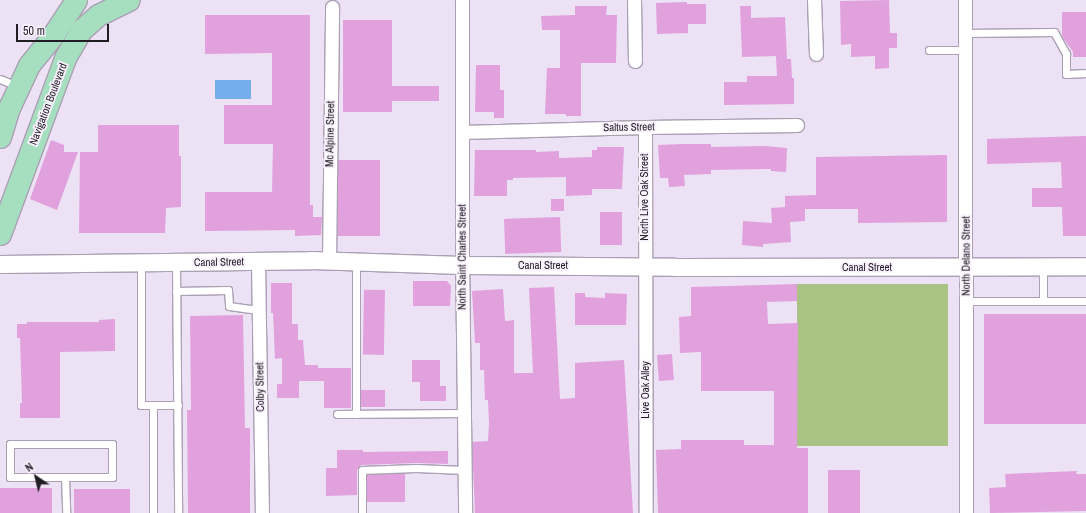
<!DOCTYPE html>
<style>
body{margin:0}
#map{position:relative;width:1086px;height:513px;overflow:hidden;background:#ede1f6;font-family:"Archivo Narrow",sans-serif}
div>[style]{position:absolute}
.green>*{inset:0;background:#a8c383;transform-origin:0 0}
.water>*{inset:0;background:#74afec;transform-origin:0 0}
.building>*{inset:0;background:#e1a1dc;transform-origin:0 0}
.roads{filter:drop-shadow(1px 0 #aba0b3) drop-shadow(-1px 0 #aba0b3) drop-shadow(0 1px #aba0b3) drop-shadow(0 -1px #aba0b3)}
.service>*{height:7px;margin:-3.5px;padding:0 3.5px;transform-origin:3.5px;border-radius:3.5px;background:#fff}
.minor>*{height:13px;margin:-6.5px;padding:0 6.5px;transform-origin:6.5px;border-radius:6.5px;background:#fff}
.tertiary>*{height:17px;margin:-8.5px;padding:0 8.5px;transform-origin:8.5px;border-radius:8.5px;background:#fff}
.primary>*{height:21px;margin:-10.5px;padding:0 10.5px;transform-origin:10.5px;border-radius:10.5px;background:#a6dfc0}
span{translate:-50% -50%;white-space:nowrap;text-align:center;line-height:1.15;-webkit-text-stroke:3.5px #f8f1fd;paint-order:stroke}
.street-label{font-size:11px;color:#211d24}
.north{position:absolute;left:16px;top:457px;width:40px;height:40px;-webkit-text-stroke:3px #f8f1fd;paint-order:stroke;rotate:325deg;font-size:11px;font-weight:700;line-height:16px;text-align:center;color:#211d24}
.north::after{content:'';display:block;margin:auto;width:14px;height:18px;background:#211d24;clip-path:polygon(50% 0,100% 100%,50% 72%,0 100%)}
.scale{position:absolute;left:16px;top:24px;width:93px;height:18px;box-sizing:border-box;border:2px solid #211d24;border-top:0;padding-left:5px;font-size:12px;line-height:14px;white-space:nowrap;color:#211d24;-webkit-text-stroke:3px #f8f1fd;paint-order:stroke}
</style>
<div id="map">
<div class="green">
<div style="left:948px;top:284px;width:162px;height:151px;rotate:90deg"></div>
</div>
<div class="water">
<div style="left:215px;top:80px;width:36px;height:19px"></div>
</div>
<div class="building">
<div style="clip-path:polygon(889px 0,890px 33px,897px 33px,897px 48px,889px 48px,889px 68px,875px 69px,875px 56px,851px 57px,851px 44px,841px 45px,840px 1px)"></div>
<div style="clip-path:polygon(687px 2px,687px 4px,706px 4px,706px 24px,688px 24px,688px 33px,657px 34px,656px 3px)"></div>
<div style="clip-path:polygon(575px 6px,607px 6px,606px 15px,617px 15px,616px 63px,581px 63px,581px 116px,566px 116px,566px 114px,545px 114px,547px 68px,560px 68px,560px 30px,542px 30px,541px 16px,575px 15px)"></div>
<div style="clip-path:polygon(740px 6px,751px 6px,751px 18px,785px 17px,787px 59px,791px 59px,792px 78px,794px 78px,794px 104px,724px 105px,724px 82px,747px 82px,747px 76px,777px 76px,776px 56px,742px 57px)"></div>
<div style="clip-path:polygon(1062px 12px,1086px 12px,1086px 57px,1073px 57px,1073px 52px,1062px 36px)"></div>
<div style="clip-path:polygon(205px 15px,310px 15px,310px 205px,313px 205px,313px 217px,322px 217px,321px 235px,295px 236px,295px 230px,205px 231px,205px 192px,272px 192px,273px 144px,224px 144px,224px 105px,272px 105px,272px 53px,205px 54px)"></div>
<div style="clip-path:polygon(343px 20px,392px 20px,392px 86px,439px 86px,439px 101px,392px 101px,392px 112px,343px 112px)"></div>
<div style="clip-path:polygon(476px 65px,500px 65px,500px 90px,504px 90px,504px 118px,494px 118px,494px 112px,475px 112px)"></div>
<div style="clip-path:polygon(98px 125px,179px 125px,179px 156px,181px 156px,181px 207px,166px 208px,165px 233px,79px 233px,80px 152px,98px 152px)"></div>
<div style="clip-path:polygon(1086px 136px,1086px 236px,1063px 236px,1062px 207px,1032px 207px,1032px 188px,1062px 188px,1061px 162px,987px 164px,987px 139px)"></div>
<div style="clip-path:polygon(51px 140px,64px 145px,64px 152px,78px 152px,57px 210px,30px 199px)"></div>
<div style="clip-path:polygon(683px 144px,711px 144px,711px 147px,764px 146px,787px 148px,786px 172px,771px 171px,771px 169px,711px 170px,711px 174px,684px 175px,685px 186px,669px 187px,668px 178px,660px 178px,658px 145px)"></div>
<div style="clip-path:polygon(597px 147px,624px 147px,622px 189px,592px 189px,592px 195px,566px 196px,566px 177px,513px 178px,513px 180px,507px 180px,507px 196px,474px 196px,475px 150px,536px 150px,536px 152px,559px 151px,559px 158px,592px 157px,592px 150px,597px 150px)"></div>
<div style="clip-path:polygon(947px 155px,947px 222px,858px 223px,858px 209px,805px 209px,805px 221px,790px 222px,791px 242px,763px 244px,763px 247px,742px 245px,743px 221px,772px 223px,771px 208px,785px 207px,785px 196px,816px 195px,816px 157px)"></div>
<div style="left:380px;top:160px;width:76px;height:42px;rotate:90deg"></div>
<div style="left:564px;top:199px;width:12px;height:13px;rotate:90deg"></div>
<div style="left:600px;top:212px;width:22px;height:33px"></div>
<div style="left:560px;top:217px;width:35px;height:56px;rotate:88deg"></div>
<div style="clip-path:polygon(413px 281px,447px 281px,451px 286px,450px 306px,413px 306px)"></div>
<div style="clip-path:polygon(271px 283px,292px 283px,292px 324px,298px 324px,298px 340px,303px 340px,305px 365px,318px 365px,318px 368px,351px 368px,351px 408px,324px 408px,324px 381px,299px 381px,299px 398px,277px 398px,277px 384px,282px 384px,282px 358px,275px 359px,273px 313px,271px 313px)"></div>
<div style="clip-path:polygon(797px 284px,797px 301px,767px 302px,768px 324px,798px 323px,797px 448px,808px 448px,808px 513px,658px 513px,656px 450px,681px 449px,681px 440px,744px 440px,744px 445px,774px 445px,774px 391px,701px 391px,701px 352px,680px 353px,679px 317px,691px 316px,691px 287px)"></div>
<div style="clip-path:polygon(554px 287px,560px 399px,575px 398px,575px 363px,624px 360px,633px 513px,475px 513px,472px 442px,488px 441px,489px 423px,488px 400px,485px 400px,484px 370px,480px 370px,480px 343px,475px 343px,472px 291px,503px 289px,505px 321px,514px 320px,514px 373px,533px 373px,529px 288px)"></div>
<div style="left:385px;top:290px;width:65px;height:21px;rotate:91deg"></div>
<div style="clip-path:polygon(575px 293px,585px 293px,585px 297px,605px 298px,605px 293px,627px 294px,626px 325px,575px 325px)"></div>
<div style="left:1086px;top:314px;width:110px;height:102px;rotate:90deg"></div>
<div style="clip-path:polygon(243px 315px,245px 428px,250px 428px,250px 513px,188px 513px,187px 410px,191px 410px,190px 316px)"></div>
<div style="clip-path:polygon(115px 319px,115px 351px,60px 352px,60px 418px,20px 418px,20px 403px,22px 403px,20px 338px,17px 338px,17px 324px,27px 324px,27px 322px,99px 322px,99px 320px)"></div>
<div style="left:672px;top:354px;width:26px;height:15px;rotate:86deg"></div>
<div style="clip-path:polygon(412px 360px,440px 360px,440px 386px,446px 386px,446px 401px,420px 401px,420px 382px,412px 382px)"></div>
<div style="left:361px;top:390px;width:24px;height:17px"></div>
<div style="clip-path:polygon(337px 450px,363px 450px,363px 452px,448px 451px,448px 464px,416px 463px,361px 465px,357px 470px,357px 495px,326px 496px,326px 468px,337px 468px)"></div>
<div style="left:828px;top:470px;width:32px;height:43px"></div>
<div style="clip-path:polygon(1077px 471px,1076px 474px,1086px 474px,1086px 511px,990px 513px,989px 488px,1006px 487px,1005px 474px)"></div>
<div style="left:405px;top:473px;width:29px;height:38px;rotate:90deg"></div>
<div style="left:52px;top:488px;width:25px;height:52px;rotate:90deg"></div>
<div style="left:74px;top:489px;width:56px;height:24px"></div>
</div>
<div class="roads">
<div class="service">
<div style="left:965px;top:33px;width:89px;rotate:-0.6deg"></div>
<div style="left:1054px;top:32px;width:25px;rotate:61deg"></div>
<div style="left:1066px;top:54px;width:20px;rotate:90deg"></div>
<div style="left:1066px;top:74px;width:20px;rotate:-3deg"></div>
<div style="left:929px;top:50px;width:35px"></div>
<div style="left:0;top:79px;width:18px;rotate:22deg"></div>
<div style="left:141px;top:263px;width:142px;rotate:90deg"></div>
<div style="left:141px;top:405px;width:37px"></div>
<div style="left:176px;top:263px;width:250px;rotate:89.5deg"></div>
<div style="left:356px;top:263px;width:151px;rotate:90deg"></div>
<div style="left:1043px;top:266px;width:35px;rotate:90deg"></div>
<div style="left:176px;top:291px;width:52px;rotate:-1.1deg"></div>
<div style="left:228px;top:290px;width:16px;rotate:86deg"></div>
<div style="left:229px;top:306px;width:29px;rotate:8deg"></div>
<div style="left:966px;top:301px;width:120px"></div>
<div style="left:153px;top:405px;width:108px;rotate:90deg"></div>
<div style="left:337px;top:414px;width:126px;rotate:-0.5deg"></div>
<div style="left:10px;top:444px;width:102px"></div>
<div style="left:112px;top:444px;width:33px;rotate:90deg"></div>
<div style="left:112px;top:477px;width:102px;rotate:180deg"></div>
<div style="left:10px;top:477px;width:33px;rotate:-90deg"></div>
<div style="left:65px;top:477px;width:36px;rotate:88deg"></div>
<div style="left:362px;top:513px;width:43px;rotate:-90deg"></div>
<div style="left:362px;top:470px;width:54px;rotate:-2.1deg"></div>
<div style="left:416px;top:468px;width:48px;rotate:2.4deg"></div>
</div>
<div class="minor">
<div style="left:462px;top:0;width:253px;rotate:90deg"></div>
<div style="left:462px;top:253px;width:260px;rotate:89.3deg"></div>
<div style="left:634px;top:0;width:61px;rotate:89.1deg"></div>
<div style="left:814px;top:0;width:54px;rotate:87.9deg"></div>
<div style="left:965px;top:0;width:513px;rotate:89.89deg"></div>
<div style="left:645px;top:127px;width:386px;rotate:89.9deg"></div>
<div style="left:462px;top:132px;width:183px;rotate:-1.6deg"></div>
<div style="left:645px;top:127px;width:152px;rotate:-0.8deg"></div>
<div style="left:258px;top:261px;width:252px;rotate:89.1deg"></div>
<div style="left:329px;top:261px;width:254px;rotate:-89.3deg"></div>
</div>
<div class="tertiary">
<div style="left:0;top:264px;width:311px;rotate:-0.7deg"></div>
<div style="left:311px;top:260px;width:151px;rotate:1.9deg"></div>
<div style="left:462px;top:265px;width:213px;rotate:0.5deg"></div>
<div style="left:675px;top:267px;width:411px;rotate:-0.1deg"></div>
</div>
<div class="primary">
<div style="left:0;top:137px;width:28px;rotate:-73deg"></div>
<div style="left:8px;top:110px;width:50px;rotate:-65deg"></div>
<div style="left:29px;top:65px;width:38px;rotate:-51deg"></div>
<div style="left:53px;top:35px;width:42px;rotate:-56.7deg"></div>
<div style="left:0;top:234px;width:188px;rotate:-69.7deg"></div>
<div style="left:65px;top:58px;width:32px;rotate:-60deg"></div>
<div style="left:81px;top:30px;width:23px;rotate:-41deg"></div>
<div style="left:98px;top:15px;width:34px;rotate:-26deg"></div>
</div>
</div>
<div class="street-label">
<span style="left:48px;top:104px;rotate:-69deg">Navigation Boulevard</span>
<span style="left:629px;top:127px;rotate:-1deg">Saltus Street</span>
<span style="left:330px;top:134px;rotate:-89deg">Mc Alpine Street</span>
<span style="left:644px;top:197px;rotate:-90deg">North Live Oak Street</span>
<span style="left:966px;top:256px;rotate:-90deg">North Delano Street</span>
<span style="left:462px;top:257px;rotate:-90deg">North Saint Charles Street</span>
<span style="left:219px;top:262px;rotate:-1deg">Canal Street</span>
<span style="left:543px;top:265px">Canal Street</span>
<span style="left:867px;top:267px">Canal Street</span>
<span style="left:260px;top:387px;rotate:-91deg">Colby Street</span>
<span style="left:645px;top:390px;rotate:-90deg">Live Oak Alley</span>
</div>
<div class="north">N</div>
<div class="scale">50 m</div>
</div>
